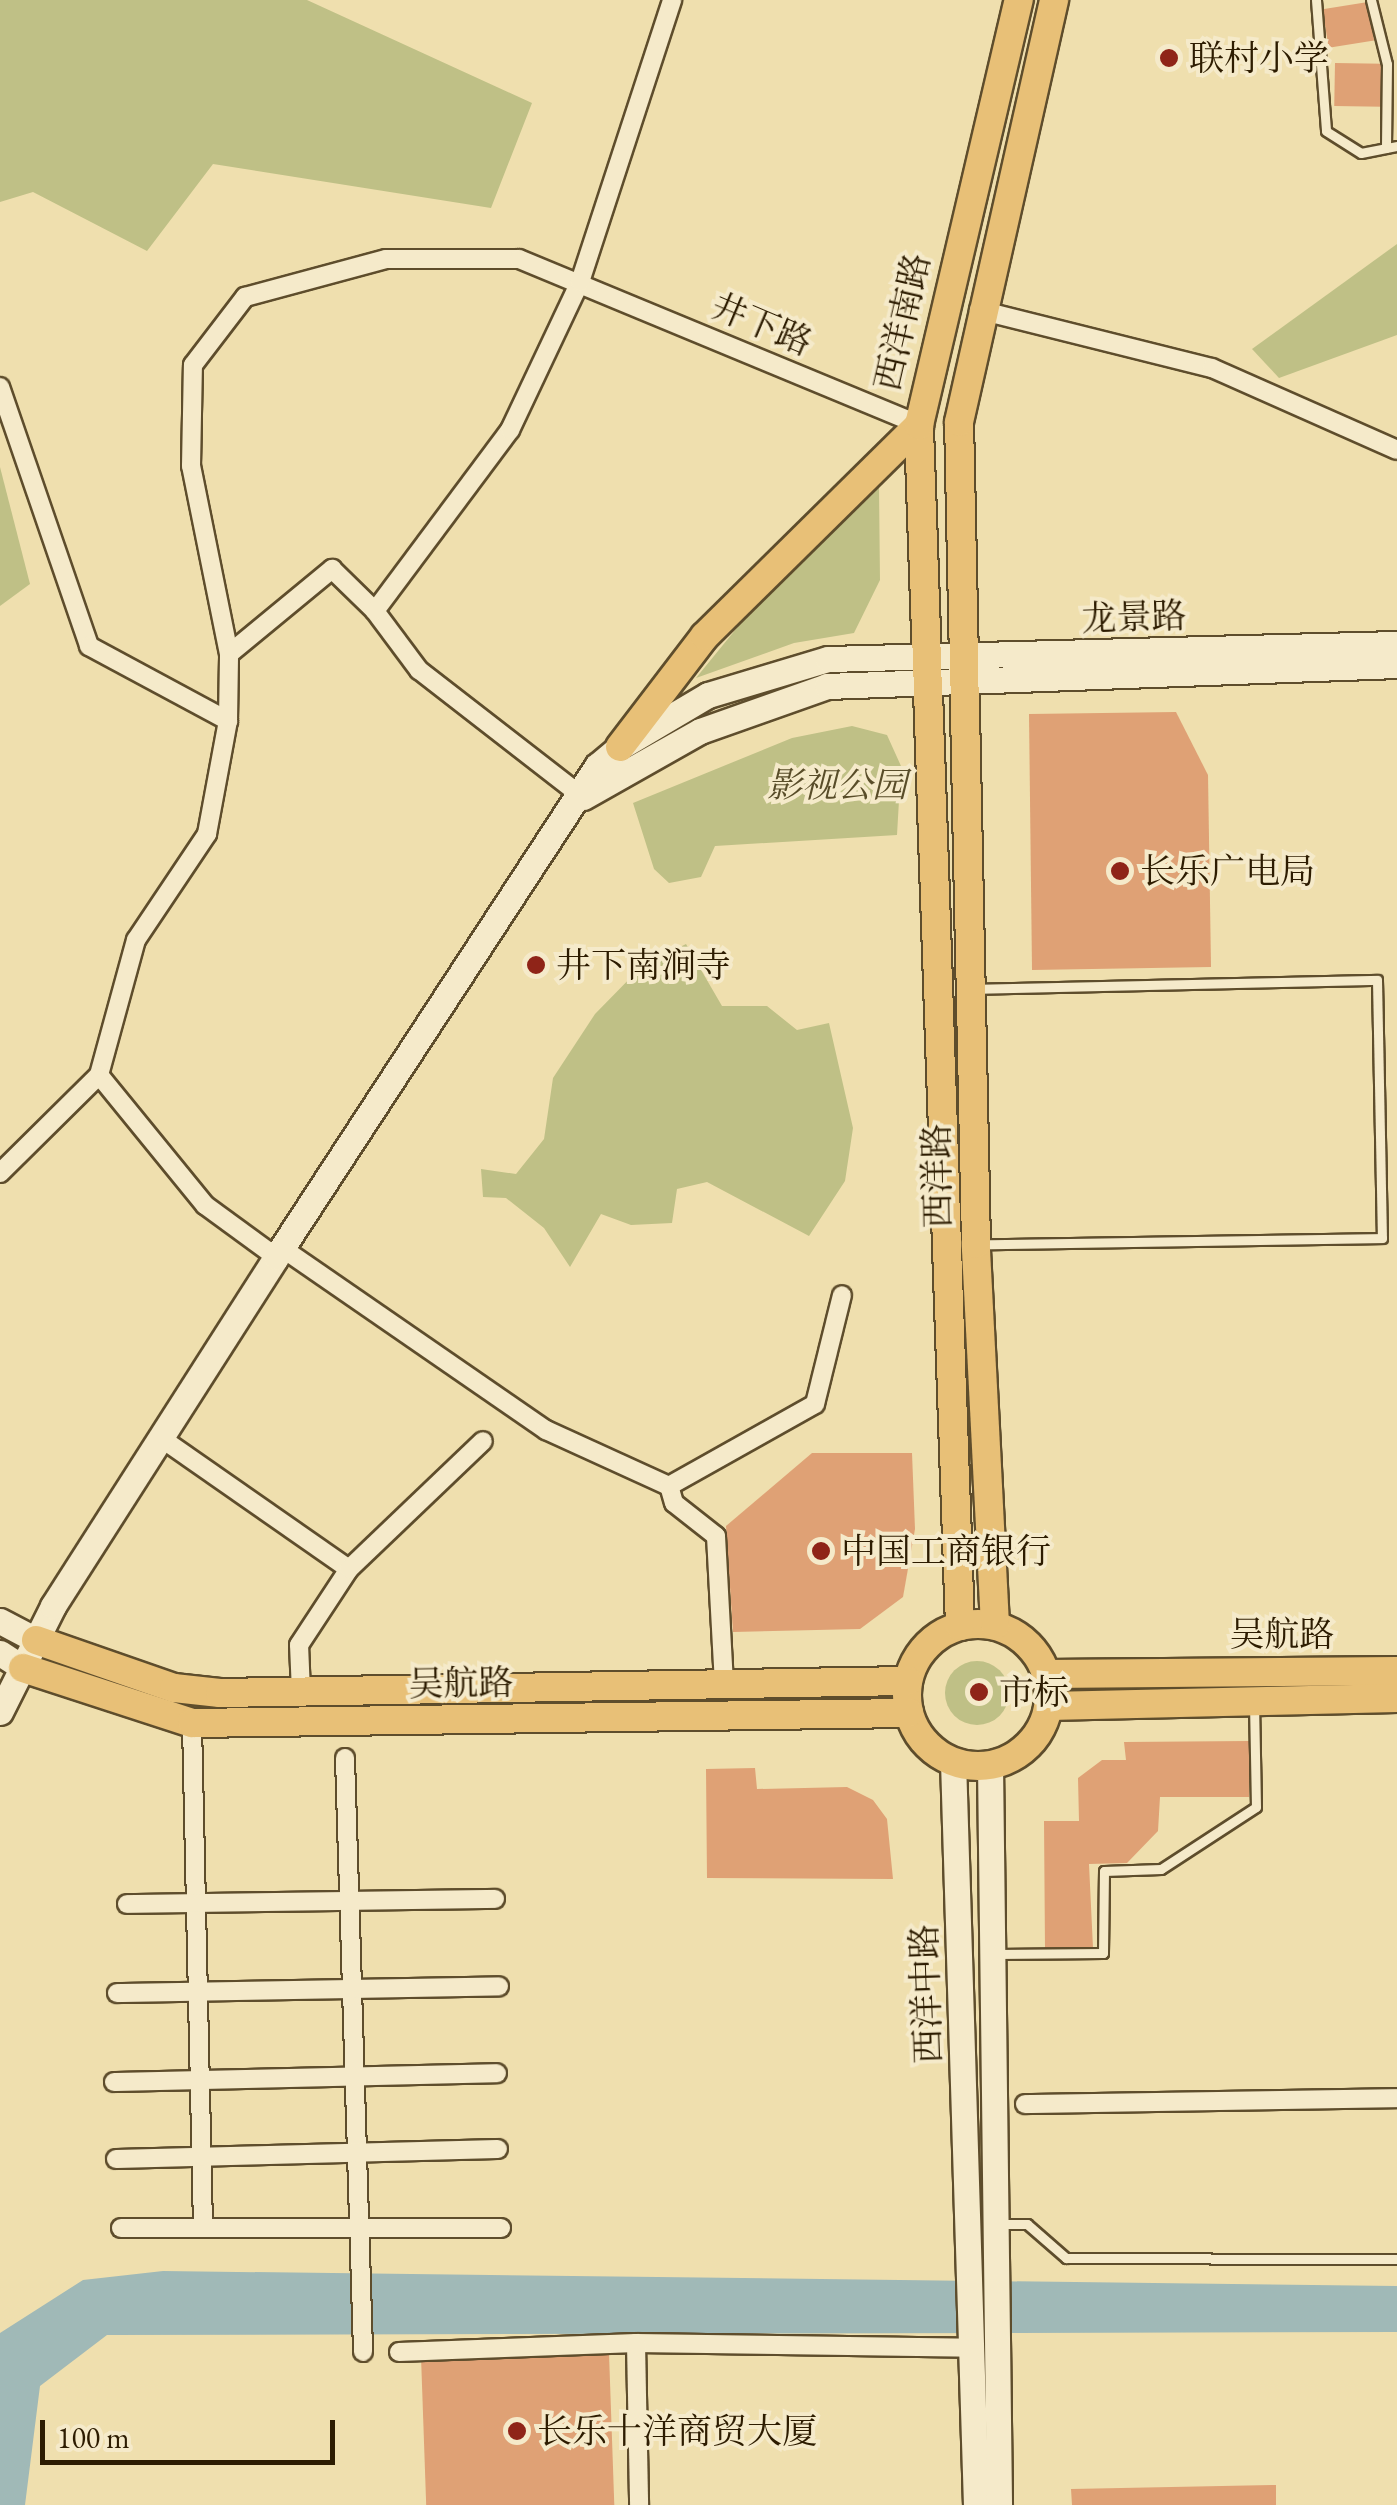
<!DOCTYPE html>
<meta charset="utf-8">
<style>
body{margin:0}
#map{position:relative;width:1397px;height:2505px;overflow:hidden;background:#efdfae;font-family:"EB Garamond","Noto Serif SC",serif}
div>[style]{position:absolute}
.green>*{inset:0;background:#bfc086}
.round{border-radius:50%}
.water>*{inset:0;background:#a0b9b7}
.building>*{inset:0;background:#dfa175;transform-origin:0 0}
.roads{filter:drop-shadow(2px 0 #5e4d2c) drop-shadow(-2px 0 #5e4d2c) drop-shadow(0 2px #5e4d2c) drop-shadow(0 -2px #5e4d2c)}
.lane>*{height:9px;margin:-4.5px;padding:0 4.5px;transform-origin:4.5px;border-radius:4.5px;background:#f5eaca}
.street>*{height:18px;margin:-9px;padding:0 9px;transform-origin:9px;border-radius:9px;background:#f5eaca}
.secondary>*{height:25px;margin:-12.5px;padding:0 12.5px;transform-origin:12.5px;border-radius:12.5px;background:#f5eaca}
.primary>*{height:28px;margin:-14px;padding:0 14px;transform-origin:14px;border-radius:14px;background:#e8c077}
.primary>.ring{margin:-14px;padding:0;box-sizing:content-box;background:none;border:28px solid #e8c077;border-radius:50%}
.dots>*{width:28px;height:28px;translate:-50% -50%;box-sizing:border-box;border:5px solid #f5eaca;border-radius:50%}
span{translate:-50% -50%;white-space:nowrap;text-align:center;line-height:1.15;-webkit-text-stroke:8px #f5eaca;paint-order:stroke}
.poi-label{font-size:35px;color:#2d1c01}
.left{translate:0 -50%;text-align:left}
.street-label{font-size:35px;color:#2d1c01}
.park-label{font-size:35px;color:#594d29;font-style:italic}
.scale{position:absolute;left:40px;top:2420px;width:295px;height:45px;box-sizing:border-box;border:5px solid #2d1c01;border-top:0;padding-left:12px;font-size:30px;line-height:35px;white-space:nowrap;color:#2d1c01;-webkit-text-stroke:8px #f5eaca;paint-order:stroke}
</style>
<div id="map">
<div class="green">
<div style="clip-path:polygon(0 0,307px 0,532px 103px,491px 208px,213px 164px,147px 251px,33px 192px,0 202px)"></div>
<div style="clip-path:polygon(1397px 244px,1397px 335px,1279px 378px,1252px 349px)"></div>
<div style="clip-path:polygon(0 467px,30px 584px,0 606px)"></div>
<div style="clip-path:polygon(879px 487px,880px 580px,854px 633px,794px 643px,696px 678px,758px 602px)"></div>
<div style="clip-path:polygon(852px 726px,887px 735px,901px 766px,897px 835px,715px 846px,701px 877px,669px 883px,654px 869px,633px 803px,792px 738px)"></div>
<div style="clip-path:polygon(686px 944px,722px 1006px,767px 1006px,797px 1030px,829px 1023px,853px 1128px,845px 1181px,809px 1236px,707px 1182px,677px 1189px,672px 1223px,631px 1225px,601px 1214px,570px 1267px,544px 1228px,506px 1198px,483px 1197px,481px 1169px,516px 1174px,544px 1139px,553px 1078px,595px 1014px,641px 967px)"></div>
<div class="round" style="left:945px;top:1661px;width:64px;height:64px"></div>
</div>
<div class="water">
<div style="clip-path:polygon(163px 2271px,1397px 2286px,1397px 2332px,107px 2335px,40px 2386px,25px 2505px,0 2505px,0 2333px,83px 2280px)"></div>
</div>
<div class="building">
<div style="left:1368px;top:2px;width:39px;height:46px;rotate:81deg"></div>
<div style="left:1335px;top:63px;width:48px;height:43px;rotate:1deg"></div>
<div style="clip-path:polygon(1176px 712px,1208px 775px,1211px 967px,1032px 970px,1029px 714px)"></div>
<div style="clip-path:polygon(812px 1453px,912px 1453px,915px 1529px,903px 1597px,860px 1629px,733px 1632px,726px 1526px)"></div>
<div style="clip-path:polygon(1249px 1741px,1249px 1797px,1160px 1797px,1158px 1831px,1127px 1863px,1089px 1864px,1093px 1948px,1045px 1950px,1044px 1821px,1079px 1821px,1078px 1778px,1102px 1760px,1126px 1760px,1124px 1742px)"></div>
<div style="clip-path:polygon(755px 1768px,757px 1789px,847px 1787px,873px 1800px,887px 1819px,893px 1879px,707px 1878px,706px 1769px)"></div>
<div style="left:609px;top:2353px;width:152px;height:188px;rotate:88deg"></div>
<div style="clip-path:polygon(1276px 2485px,1276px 2505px,1072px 2505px,1071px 2489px)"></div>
</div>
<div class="roads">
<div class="lane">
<div style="left:1316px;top:0;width:131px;rotate:85.6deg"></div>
<div style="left:1326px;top:131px;width:41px;rotate:32.2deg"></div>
<div style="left:1361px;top:153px;width:37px;rotate:-11deg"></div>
<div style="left:1371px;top:0;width:66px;rotate:76deg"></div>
<div style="left:1387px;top:64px;width:84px;rotate:90.7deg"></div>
<div style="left:973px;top:989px;width:404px;rotate:-1.3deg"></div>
<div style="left:1377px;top:980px;width:258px;rotate:88.9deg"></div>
<div style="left:1382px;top:1238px;width:403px;rotate:179.1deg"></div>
<div style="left:996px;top:1954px;width:107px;rotate:-0.5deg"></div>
<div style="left:1103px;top:1953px;width:82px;rotate:-89.3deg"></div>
<div style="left:1104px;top:1871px;width:57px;rotate:-2deg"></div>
<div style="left:1161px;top:1869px;width:113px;rotate:-33.1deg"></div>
<div style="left:1256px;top:1807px;width:101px;rotate:-91.1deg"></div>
<div style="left:997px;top:2224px;width:30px"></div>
<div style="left:1027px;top:2224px;width:52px;rotate:41.1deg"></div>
<div style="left:1066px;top:2258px;width:331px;rotate:0.2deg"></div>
</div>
<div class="street">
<div style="left:979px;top:310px;width:240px;rotate:14deg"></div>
<div style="left:1212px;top:368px;width:202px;rotate:23.9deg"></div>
<div style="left:0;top:387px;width:274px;rotate:71deg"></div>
<div style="left:89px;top:646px;width:158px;rotate:28.3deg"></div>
<div style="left:375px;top:611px;width:74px;rotate:53.3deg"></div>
<div style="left:419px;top:670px;width:207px;rotate:37.8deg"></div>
<div style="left:229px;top:654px;width:192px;rotate:-101.4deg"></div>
<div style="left:191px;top:466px;width:101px;rotate:-88.9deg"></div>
<div style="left:193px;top:365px;width:86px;rotate:-52.6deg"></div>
<div style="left:245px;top:297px;width:146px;rotate:-15.1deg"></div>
<div style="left:386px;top:259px;width:133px"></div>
<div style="left:519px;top:259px;width:433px;rotate:22.5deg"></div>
<div style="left:99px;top:1075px;width:140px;rotate:-74.7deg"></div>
<div style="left:136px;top:940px;width:128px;rotate:-56.2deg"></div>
<div style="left:207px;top:834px;width:115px;rotate:-79.5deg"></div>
<div style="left:228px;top:721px;width:67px;rotate:-89.1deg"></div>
<div style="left:229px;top:654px;width:134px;rotate:-39.5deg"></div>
<div style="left:332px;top:569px;width:60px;rotate:44.3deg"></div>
<div style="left:375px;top:611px;width:226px;rotate:-53.3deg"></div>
<div style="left:510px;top:430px;width:164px;rotate:-64.7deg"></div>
<div style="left:580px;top:282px;width:297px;rotate:-71.9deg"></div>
<div style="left:0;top:1173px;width:139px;rotate:-44.7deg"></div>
<div style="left:99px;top:1075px;width:168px;rotate:50.8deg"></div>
<div style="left:205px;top:1205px;width:88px;rotate:36.2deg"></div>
<div style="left:282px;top:1248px;width:321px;rotate:34.6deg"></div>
<div style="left:546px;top:1430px;width:135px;rotate:24.5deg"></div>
<div style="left:161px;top:1438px;width:229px;rotate:34.9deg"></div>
<div style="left:724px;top:1684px;width:148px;rotate:-93.1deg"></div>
<div style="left:716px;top:1536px;width:53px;rotate:-141.8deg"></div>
<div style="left:674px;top:1503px;width:18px;rotate:-106deg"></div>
<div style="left:669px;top:1486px;width:167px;rotate:-29.3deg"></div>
<div style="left:815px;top:1404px;width:112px;rotate:-76.1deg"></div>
<div style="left:301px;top:1692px;width:47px;rotate:-92.4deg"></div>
<div style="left:299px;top:1645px;width:91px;rotate:-56.7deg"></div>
<div style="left:349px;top:1569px;width:185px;rotate:-43.7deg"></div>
<div style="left:192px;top:1723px;width:505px;rotate:88.75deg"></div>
<div style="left:345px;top:1758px;width:594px;rotate:88.26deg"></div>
<div style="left:127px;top:1904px;width:368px;rotate:-0.8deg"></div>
<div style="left:117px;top:1993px;width:382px;rotate:-1deg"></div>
<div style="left:114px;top:2082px;width:383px;rotate:-1.3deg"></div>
<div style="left:1025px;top:2104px;width:372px;rotate:-0.9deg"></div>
<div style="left:116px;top:2159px;width:382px;rotate:-1.5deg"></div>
<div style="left:121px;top:2228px;width:380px"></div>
<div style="left:636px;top:2343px;width:338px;rotate:0.8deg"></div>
<div style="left:399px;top:2352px;width:237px;rotate:-2.2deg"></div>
<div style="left:636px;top:2343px;width:162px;rotate:88.9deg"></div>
</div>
<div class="secondary">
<div style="left:583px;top:797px;width:134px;rotate:-29.4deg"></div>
<div style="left:700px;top:731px;width:135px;rotate:-19.5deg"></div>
<div style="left:827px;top:686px;width:570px;rotate:-2.11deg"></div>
<div style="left:0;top:1621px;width:41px;rotate:27.8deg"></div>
<div style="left:0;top:1653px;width:27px;rotate:33deg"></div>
<div style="left:0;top:1712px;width:119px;rotate:-63.4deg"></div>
<div style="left:53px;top:1606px;width:414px;rotate:-57.4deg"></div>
<div style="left:276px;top:1257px;width:587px;rotate:-56.82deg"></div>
<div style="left:597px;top:766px;width:30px;rotate:-40deg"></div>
<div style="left:620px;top:747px;width:102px;rotate:-30.6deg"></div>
<div style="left:708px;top:695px;width:125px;rotate:-16.7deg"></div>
<div style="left:828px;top:659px;width:569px;rotate:-1.51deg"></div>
<div style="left:953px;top:1761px;width:744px;rotate:88.23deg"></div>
<div style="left:990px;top:1765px;width:740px;rotate:89.3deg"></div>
</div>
<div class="primary">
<div style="left:620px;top:747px;width:140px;rotate:-52.6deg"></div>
<div style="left:705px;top:636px;width:301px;rotate:-44.6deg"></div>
<div class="ring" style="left:907px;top:1624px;width:114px;height:114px"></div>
<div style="left:995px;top:1625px;width:381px;rotate:-92.9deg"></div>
<div style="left:976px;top:1244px;width:822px;rotate:-91.18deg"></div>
<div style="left:959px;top:422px;width:433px;rotate:-77.3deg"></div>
<div style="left:960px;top:1626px;width:1202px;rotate:-91.96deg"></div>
<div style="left:919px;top:425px;width:437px;rotate:-76.8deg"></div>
<div style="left:36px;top:1640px;width:146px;rotate:19.2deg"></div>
<div style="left:174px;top:1688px;width:46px;rotate:6.2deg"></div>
<div style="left:220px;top:1693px;width:688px;rotate:-1deg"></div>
<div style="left:23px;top:1668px;width:178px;rotate:18deg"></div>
<div style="left:192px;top:1723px;width:717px;rotate:-0.8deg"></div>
<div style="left:1047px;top:1674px;width:350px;rotate:-0.5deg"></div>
<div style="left:1049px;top:1706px;width:348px;rotate:-1.3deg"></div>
</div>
</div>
<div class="dots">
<div style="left:1169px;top:58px;background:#8f2418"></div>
<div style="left:1120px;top:871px;background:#8f2418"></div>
<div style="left:536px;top:965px;background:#8f2418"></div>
<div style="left:821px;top:1551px;background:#8f2418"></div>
<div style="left:979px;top:1692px;background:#8f2418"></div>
<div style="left:517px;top:2431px;background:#8f2418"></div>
</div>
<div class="poi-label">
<span class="left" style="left:1189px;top:58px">联村小学</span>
<span class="left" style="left:1140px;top:871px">长乐广电局</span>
<span class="left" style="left:556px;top:965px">井下南涧寺</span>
<span class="left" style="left:841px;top:1551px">中国工商银行</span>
<span class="left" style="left:999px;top:1692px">市标</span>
<span class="left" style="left:537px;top:2431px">长乐十洋商贸大厦</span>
</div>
<div class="street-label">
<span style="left:902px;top:322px;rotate:-77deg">西洋南路</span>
<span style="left:762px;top:324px;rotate:23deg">井下路</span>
<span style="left:1134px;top:617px;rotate:-2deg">龙景路</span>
<span style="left:937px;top:1176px;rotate:-91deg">西洋路</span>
<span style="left:1282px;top:1634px">吴航路</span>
<span style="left:461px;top:1683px;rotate:-1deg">吴航路</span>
<span style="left:926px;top:1994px;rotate:-92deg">西洋中路</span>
</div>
<div class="park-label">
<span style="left:837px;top:785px">影视公园</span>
</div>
<div class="scale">100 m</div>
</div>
